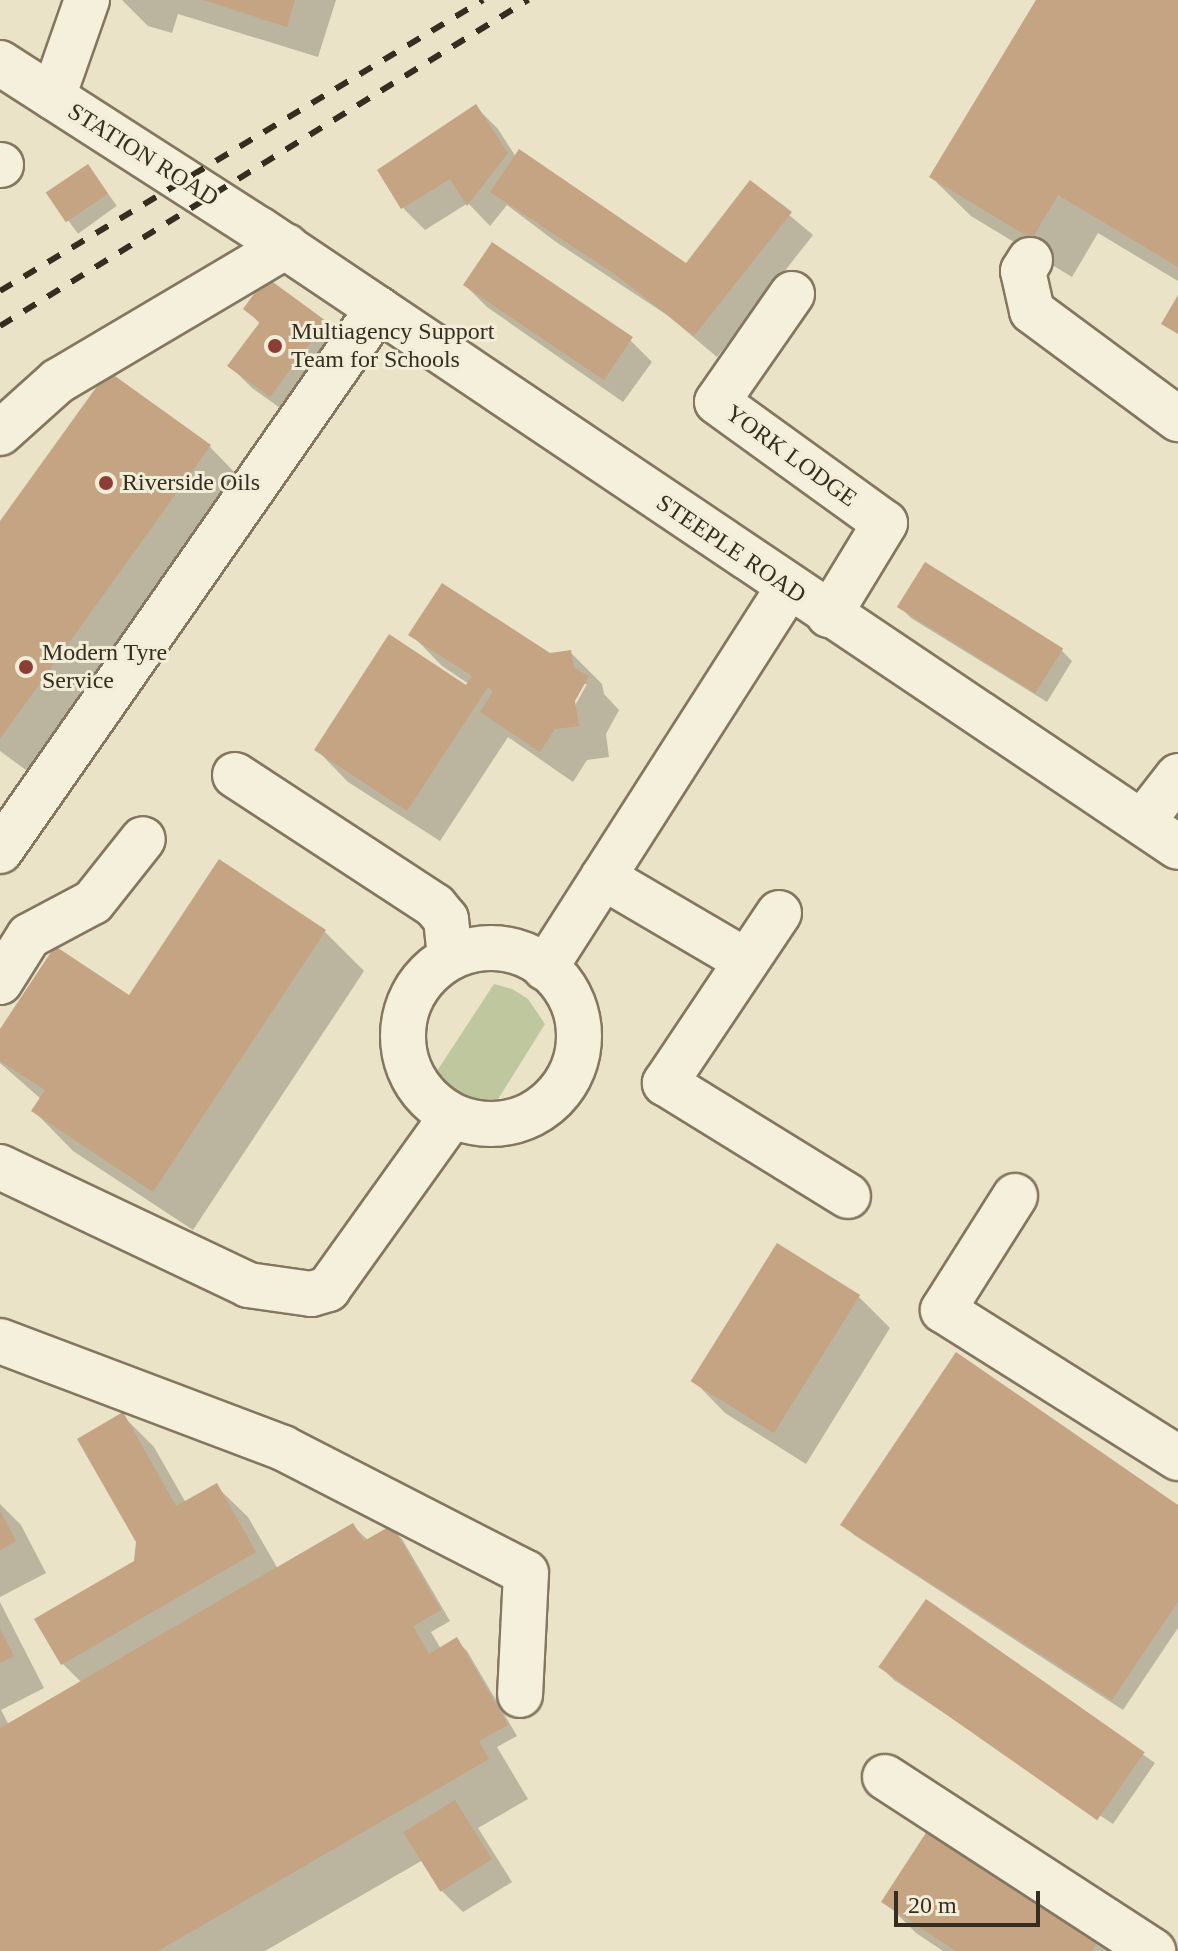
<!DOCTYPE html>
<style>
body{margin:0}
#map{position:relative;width:1178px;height:1951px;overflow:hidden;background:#eae3c8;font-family:"Times New Roman",serif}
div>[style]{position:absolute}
.green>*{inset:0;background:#bec79d}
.shadow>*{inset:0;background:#0003;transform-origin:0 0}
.building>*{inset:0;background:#c4a482;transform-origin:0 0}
.roads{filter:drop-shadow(2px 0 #84765f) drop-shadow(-2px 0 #84765f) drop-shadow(0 2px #84765f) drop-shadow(0 -2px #84765f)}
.minor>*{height:44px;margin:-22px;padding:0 22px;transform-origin:22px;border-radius:22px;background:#f5f0db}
.minor>.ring{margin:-22px;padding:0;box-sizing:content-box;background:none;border:44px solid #f5f0db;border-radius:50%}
.rail>*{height:6px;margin-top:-3px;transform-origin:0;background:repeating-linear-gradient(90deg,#362d21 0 14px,transparent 0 28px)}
.dots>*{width:22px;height:22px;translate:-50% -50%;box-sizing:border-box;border:4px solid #f2edd7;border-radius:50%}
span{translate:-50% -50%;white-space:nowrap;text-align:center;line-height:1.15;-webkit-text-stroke:6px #f2edd7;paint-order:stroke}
.street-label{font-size:24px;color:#362d21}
.poi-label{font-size:24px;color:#362d21}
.left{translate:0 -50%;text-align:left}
.scale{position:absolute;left:894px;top:1891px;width:146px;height:36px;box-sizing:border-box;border:4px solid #362d21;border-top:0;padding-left:10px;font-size:24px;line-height:28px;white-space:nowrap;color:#362d21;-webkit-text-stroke:6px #f2edd7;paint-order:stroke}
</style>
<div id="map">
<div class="green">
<div style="clip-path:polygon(494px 984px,512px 989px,528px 999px,545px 1024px,495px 1104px,473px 1102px,455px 1094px,440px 1079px,437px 1071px)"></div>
</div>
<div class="shadow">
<div style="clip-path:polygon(122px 0,336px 0,318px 57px,178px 14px,172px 33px,148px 26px)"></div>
<div style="clip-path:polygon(1038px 0,1178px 0,1178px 281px,1098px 233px,1072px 277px,971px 216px,931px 177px)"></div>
<div style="clip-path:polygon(476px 107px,498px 129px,516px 157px,686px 266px,751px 183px,813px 235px,717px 357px,667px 315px,556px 242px,507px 205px,490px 226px,468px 203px,425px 230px,403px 208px)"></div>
<div style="left:88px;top:166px;width:49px;height:48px;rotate:54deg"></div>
<div style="clip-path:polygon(465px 285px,630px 340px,652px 362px,623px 402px,487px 307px)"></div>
<div style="clip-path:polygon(246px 309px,325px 322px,347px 344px,293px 417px,252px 388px,230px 366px,260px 324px)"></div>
<div style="clip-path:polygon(108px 374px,210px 447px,241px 479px,30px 773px,0 751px,0 525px)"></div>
<div style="clip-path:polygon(900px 607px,1062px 651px,1072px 661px,1047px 702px,911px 618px)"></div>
<div style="clip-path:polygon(evenodd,411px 634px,549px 655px,570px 652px,602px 684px,604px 694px,619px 710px,606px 734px,609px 757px,587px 760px,573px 782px,508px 737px,440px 841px,348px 782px,317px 750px,467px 688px,469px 684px,442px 666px,411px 634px,582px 684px,587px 684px,572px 711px,568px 709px,582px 684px)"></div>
<div style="clip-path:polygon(325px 932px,364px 971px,193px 1230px,73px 1151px,34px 1111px,41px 1099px,0 1063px,0 1032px,130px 998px)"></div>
<div style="clip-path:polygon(859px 1297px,890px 1328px,806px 1464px,725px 1413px,694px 1381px)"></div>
<div style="clip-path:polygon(122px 1415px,154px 1447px,186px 1503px,216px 1486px,248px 1517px,278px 1569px,353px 1526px,369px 1541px,391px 1528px,402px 1539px,450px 1621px,431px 1632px,441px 1649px,456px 1640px,467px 1651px,517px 1736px,497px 1747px,528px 1799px,478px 1828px,512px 1882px,463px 1912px,441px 1890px,423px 1860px,265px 1951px,0 1951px,0 1602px,44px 1688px,1px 1710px,9px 1725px,82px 1683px,63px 1664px,136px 1562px,138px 1542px)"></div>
<div style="clip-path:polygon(0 1504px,21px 1525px,46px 1573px,0 1597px)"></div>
<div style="clip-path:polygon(1178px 1508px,1178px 1628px,1123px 1710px,854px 1535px,843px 1524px)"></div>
<div style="clip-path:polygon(926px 1601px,1155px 1763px,1113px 1824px,894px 1680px,883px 1669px)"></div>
<div style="clip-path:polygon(884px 1901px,1098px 1941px,1108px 1951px,943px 1951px,916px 1933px)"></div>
</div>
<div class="building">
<div style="clip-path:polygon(203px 0,295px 0,287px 27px)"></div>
<div style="clip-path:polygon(1036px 0,1178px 0,1178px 267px,1058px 195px,1032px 239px,929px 177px)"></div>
<div style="clip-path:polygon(476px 104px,508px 153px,467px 206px,450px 179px,401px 209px,377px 170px)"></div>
<div style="clip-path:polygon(519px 149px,686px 263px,750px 180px,792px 212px,694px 336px,616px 275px,490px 192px)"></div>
<div style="left:88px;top:164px;width:36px;height:51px;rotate:56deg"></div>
<div style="left:492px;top:242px;width:170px;height:52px;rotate:34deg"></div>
<div style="clip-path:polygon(266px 277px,326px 321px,270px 397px,227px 366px,260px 322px,243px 309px)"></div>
<div style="clip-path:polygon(1178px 295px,1178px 334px,1161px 324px)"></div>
<div style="clip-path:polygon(108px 371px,211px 445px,0 739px,0 521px)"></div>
<div style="left:925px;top:562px;width:163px;height:53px;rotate:32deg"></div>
<div style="clip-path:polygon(442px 583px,550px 653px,571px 650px,574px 668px,589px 676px,575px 701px,579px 726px,555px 729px,540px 752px,480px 712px,493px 691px,488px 687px,407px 811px,314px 750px,389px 634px,466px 685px,472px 676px,408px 635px)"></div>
<div style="clip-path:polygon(219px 859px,326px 930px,153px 1192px,31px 1111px,45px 1090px,0 1061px,0 1029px,55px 946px,129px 995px)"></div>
<div style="left:777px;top:1243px;width:98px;height:163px;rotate:32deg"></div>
<div style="clip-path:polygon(956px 1352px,1178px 1505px,1178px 1602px,1112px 1700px,840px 1525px)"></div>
<div style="clip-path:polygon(123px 1412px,176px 1506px,217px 1483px,256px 1552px,61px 1665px,34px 1619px,134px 1561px,136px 1542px,77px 1439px)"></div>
<div style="clip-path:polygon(0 1510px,16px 1541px,0 1550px)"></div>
<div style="clip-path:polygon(353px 1523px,364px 1541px,392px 1525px,441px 1610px,413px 1626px,429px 1654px,457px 1637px,508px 1725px,479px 1741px,489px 1759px,158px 1951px,0 1951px,0 1728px)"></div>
<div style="left:926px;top:1599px;width:267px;height:83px;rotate:35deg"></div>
<div style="clip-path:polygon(0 1629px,14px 1656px,0 1663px)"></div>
<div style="left:455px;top:1800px;width:70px;height:61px;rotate:58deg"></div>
<div style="clip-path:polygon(929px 1828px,1099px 1940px,1092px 1951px,956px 1951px,881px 1902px)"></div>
</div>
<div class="roads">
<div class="minor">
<div style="left:0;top:63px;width:308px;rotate:32.7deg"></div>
<div style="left:259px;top:229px;width:1107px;rotate:33.92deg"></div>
<div style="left:53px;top:97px;width:103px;rotate:-70.7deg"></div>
<div style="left:0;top:165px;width:1px"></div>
<div style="left:1030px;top:260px;width:13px;rotate:122deg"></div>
<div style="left:1023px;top:271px;width:41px;rotate:77.3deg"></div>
<div style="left:1032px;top:311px;width:182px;rotate:36.5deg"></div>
<div style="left:792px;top:294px;width:131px;rotate:124.8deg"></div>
<div style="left:717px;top:402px;width:207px;rotate:35.8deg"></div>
<div style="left:885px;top:523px;width:108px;rotate:121.3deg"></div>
<div style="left:0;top:433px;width:78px;rotate:-41.9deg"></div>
<div style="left:58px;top:381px;width:265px;rotate:-30.6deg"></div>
<div style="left:235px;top:775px;width:239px;rotate:33.2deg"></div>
<div style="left:435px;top:906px;width:17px;rotate:50deg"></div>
<div style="left:446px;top:919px;width:39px;rotate:84deg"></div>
<div style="left:1143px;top:821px;width:57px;rotate:-52.1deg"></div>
<div style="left:0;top:851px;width:661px;rotate:-55.11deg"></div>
<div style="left:603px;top:877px;width:166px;rotate:30.4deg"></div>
<div style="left:779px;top:913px;width:205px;rotate:123.8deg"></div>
<div style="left:665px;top:1083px;width:215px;rotate:31.7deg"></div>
<div class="ring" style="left:403px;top:948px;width:132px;height:132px"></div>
<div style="left:545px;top:968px;width:451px;rotate:-57.4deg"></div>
<div style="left:0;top:982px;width:54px;rotate:-57.8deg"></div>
<div style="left:29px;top:936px;width:72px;rotate:-28deg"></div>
<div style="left:93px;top:902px;width:80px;rotate:-51.6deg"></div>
<div style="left:0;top:1167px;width:275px;rotate:25.4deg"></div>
<div style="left:248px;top:1285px;width:64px;rotate:8.1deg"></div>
<div style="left:311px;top:1294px;width:18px;rotate:-16deg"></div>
<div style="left:328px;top:1289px;width:213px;rotate:-54.4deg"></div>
<div style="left:1015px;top:1196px;width:135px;rotate:122.3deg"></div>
<div style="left:943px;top:1310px;width:278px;rotate:32.2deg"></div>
<div style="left:0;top:1341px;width:303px;rotate:20.7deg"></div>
<div style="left:283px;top:1448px;width:273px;rotate:27.2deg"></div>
<div style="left:526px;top:1573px;width:122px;rotate:92.8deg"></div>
<div style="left:885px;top:1777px;width:320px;rotate:33deg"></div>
</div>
</div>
<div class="rail">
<div style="left:0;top:291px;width:564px;rotate:-31.07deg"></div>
<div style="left:0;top:326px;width:621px;rotate:-31.69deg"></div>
</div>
<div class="dots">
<div style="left:275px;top:346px;background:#8c3d35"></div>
<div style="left:106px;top:483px;background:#8c3d35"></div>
<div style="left:26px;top:667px;background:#8c3d35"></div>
</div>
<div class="street-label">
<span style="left:143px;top:155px;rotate:32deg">STATION ROAD</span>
<span style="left:791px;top:456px;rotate:36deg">YORK LODGE</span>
<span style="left:731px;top:549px;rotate:34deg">STEEPLE ROAD</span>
</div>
<div class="poi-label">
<span class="left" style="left:291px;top:346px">Multiagency Support<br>Team for Schools</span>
<span class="left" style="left:122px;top:483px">Riverside Oils</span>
<span class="left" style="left:42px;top:667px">Modern Tyre<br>Service</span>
</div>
<div class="scale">20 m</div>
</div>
